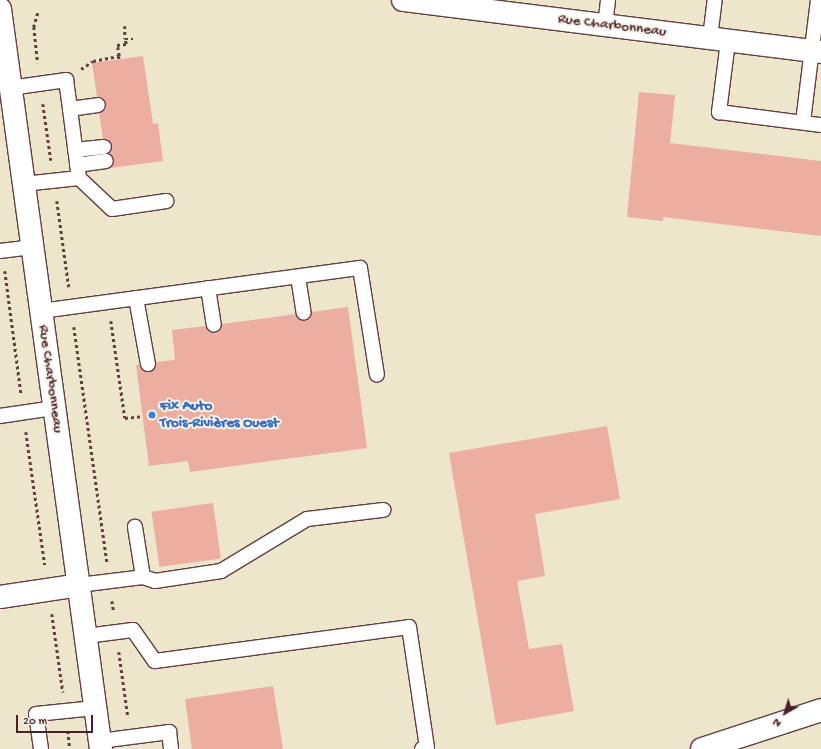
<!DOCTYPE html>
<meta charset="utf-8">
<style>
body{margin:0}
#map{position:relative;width:821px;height:749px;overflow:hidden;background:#eee6ca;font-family:"Gochi Hand",sans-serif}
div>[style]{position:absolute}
.building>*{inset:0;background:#ecaea0;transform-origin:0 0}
.path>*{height:2.5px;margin-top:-1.25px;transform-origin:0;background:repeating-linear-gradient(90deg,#633d43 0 3px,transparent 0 6px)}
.roads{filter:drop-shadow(1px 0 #633d43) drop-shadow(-1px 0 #633d43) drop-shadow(0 1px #633d43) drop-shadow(0 -1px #633d43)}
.service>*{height:14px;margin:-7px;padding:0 7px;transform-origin:7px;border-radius:7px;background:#fff}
.minor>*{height:22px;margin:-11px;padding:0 11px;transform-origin:11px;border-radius:11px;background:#fff}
.tertiary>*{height:22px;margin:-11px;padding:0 11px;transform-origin:11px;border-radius:11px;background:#fff}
.dots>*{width:11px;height:11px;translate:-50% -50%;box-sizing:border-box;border:2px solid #f7f3e8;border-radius:50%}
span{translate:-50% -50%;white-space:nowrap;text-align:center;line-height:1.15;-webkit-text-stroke:4px #f7f3e8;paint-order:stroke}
.street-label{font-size:15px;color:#4a1f2b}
.shop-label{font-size:15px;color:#366cbe;font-weight:700}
.left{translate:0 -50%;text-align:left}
.north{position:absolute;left:765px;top:693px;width:40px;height:40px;-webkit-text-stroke:3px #f7f3e8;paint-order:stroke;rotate:219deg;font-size:11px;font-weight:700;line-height:16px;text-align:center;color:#4a1f2b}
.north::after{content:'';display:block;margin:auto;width:14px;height:18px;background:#4a1f2b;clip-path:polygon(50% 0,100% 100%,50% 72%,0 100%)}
.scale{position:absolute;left:16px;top:715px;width:77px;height:18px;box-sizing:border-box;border:2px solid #4a1f2b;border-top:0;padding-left:5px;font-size:12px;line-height:14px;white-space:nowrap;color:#4a1f2b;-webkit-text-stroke:3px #f7f3e8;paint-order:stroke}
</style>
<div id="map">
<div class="building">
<div style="clip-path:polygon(143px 56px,153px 124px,158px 123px,163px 161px,111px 168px,114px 160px,110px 153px,112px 146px,108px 139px,103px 139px,99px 113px,106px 109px,106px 103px,102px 97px,97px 97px,92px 63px)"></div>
<div style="clip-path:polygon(639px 92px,675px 95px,670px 143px,821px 161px,821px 236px,663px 217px,663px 221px,627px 217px)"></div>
<div style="clip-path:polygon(348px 307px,367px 448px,190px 472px,188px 461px,149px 466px,136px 365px,140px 365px,142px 370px,149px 372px,154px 370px,156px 362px,175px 360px,172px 330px,206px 326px,208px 331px,215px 333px,220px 331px,222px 324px,296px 314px,298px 319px,305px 321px,310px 319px,312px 312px)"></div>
<div style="clip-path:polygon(607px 426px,620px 499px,535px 514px,545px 576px,517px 581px,529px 649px,562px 644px,574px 711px,496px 725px,449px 453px)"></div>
<div style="left:213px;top:503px;width:56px;height:62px;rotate:82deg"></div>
<div style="clip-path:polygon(273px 686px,283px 749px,192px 749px,185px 699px)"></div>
</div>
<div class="path">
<div style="left:38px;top:13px;width:15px;rotate:106deg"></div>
<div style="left:34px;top:27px;width:36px;rotate:84deg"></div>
<div style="left:125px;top:26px;width:13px;rotate:90deg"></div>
<div style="left:119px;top:56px;width:11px;rotate:-100deg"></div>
<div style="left:117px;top:45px;width:9px;rotate:-6deg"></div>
<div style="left:126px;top:44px;width:5px;rotate:-101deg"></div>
<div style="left:125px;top:39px;width:8px"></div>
<div style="left:81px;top:69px;width:14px;rotate:-34deg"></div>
<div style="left:93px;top:61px;width:26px;rotate:-11deg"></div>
<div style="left:119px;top:56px;width:3px;rotate:90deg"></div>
<div style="left:43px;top:104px;width:57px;rotate:81.9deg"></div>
<div style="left:57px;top:201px;width:87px;rotate:82.1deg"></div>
<div style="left:5px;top:271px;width:123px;rotate:82.5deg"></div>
<div style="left:111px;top:321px;width:98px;rotate:81.8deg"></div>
<div style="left:125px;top:418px;width:18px;rotate:-6deg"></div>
<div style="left:74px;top:327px;width:237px;rotate:82deg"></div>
<div style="left:26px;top:432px;width:134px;rotate:81.9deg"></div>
<div style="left:112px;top:601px;width:11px;rotate:80deg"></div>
<div style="left:52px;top:614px;width:79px;rotate:82deg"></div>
<div style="left:119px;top:652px;width:66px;rotate:82.1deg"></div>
<div style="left:68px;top:731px;width:18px;rotate:84deg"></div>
</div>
<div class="roads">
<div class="service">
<div style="left:605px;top:25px;width:25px;rotate:-83deg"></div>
<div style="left:710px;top:38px;width:38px;rotate:-83deg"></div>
<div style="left:728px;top:41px;width:72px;rotate:97.2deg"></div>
<div style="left:719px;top:112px;width:103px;rotate:7.3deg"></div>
<div style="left:10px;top:88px;width:57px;rotate:-8.1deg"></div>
<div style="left:66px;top:80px;width:29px;rotate:82deg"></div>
<div style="left:70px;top:109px;width:70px;rotate:82.6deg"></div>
<div style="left:79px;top:178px;width:56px;rotate:173.9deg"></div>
<div style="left:70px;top:109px;width:28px;rotate:-8deg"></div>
<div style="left:803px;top:122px;width:123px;rotate:-83deg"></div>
<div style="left:75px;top:150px;width:29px;rotate:-6deg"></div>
<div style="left:77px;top:165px;width:29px;rotate:-8deg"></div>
<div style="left:79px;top:178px;width:45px;rotate:43.2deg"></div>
<div style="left:112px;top:209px;width:55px;rotate:-8.4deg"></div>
<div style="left:0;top:251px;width:32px;rotate:-7deg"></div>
<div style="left:298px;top:277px;width:36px;rotate:81deg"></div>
<div style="left:208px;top:288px;width:37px;rotate:81deg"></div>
<div style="left:136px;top:298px;width:67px;rotate:79.7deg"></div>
<div style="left:41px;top:311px;width:322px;rotate:-7.7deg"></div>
<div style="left:360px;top:268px;width:108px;rotate:81deg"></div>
<div style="left:0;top:416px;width:55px;rotate:-8.4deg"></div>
<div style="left:143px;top:577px;width:13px;rotate:18deg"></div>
<div style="left:155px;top:581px;width:67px;rotate:-8.6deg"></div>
<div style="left:221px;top:571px;width:100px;rotate:-31.2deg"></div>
<div style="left:307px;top:519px;width:77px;rotate:-6.8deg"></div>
<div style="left:79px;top:585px;width:64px;rotate:-7.1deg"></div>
<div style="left:143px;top:577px;width:51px;rotate:-99.1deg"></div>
<div style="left:86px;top:636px;width:47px;rotate:-7.3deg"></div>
<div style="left:133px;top:630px;width:38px;rotate:55deg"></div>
<div style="left:155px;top:661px;width:256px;rotate:-7.6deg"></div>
<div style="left:409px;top:627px;width:122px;rotate:81.5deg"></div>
<div style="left:427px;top:748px;width:5px;rotate:169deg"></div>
<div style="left:100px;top:741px;width:70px;rotate:-7.4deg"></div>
<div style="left:169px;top:732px;width:17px;rotate:83deg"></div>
<div style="left:41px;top:749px;width:35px;rotate:-98deg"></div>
<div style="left:36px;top:714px;width:59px;rotate:-5.8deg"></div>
</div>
<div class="minor">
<div style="left:403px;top:0;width:421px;rotate:7.1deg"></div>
<div style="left:0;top:597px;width:80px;rotate:-8.6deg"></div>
<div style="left:702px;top:749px;width:125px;rotate:-18.1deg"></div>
</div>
<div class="tertiary">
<div style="left:0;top:9px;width:747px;rotate:82.23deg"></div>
</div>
</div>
<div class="dots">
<div style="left:152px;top:415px;background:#3f7fe0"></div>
</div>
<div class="street-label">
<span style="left:612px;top:26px;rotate:7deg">Rue Charbonneau</span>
<span style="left:50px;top:379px;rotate:82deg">Rue Charbonneau</span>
</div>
<div class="shop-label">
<span class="left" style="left:160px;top:415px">Fix Auto<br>Trois-Rivières Ouest</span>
</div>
<div class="north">N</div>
<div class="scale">20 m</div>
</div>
